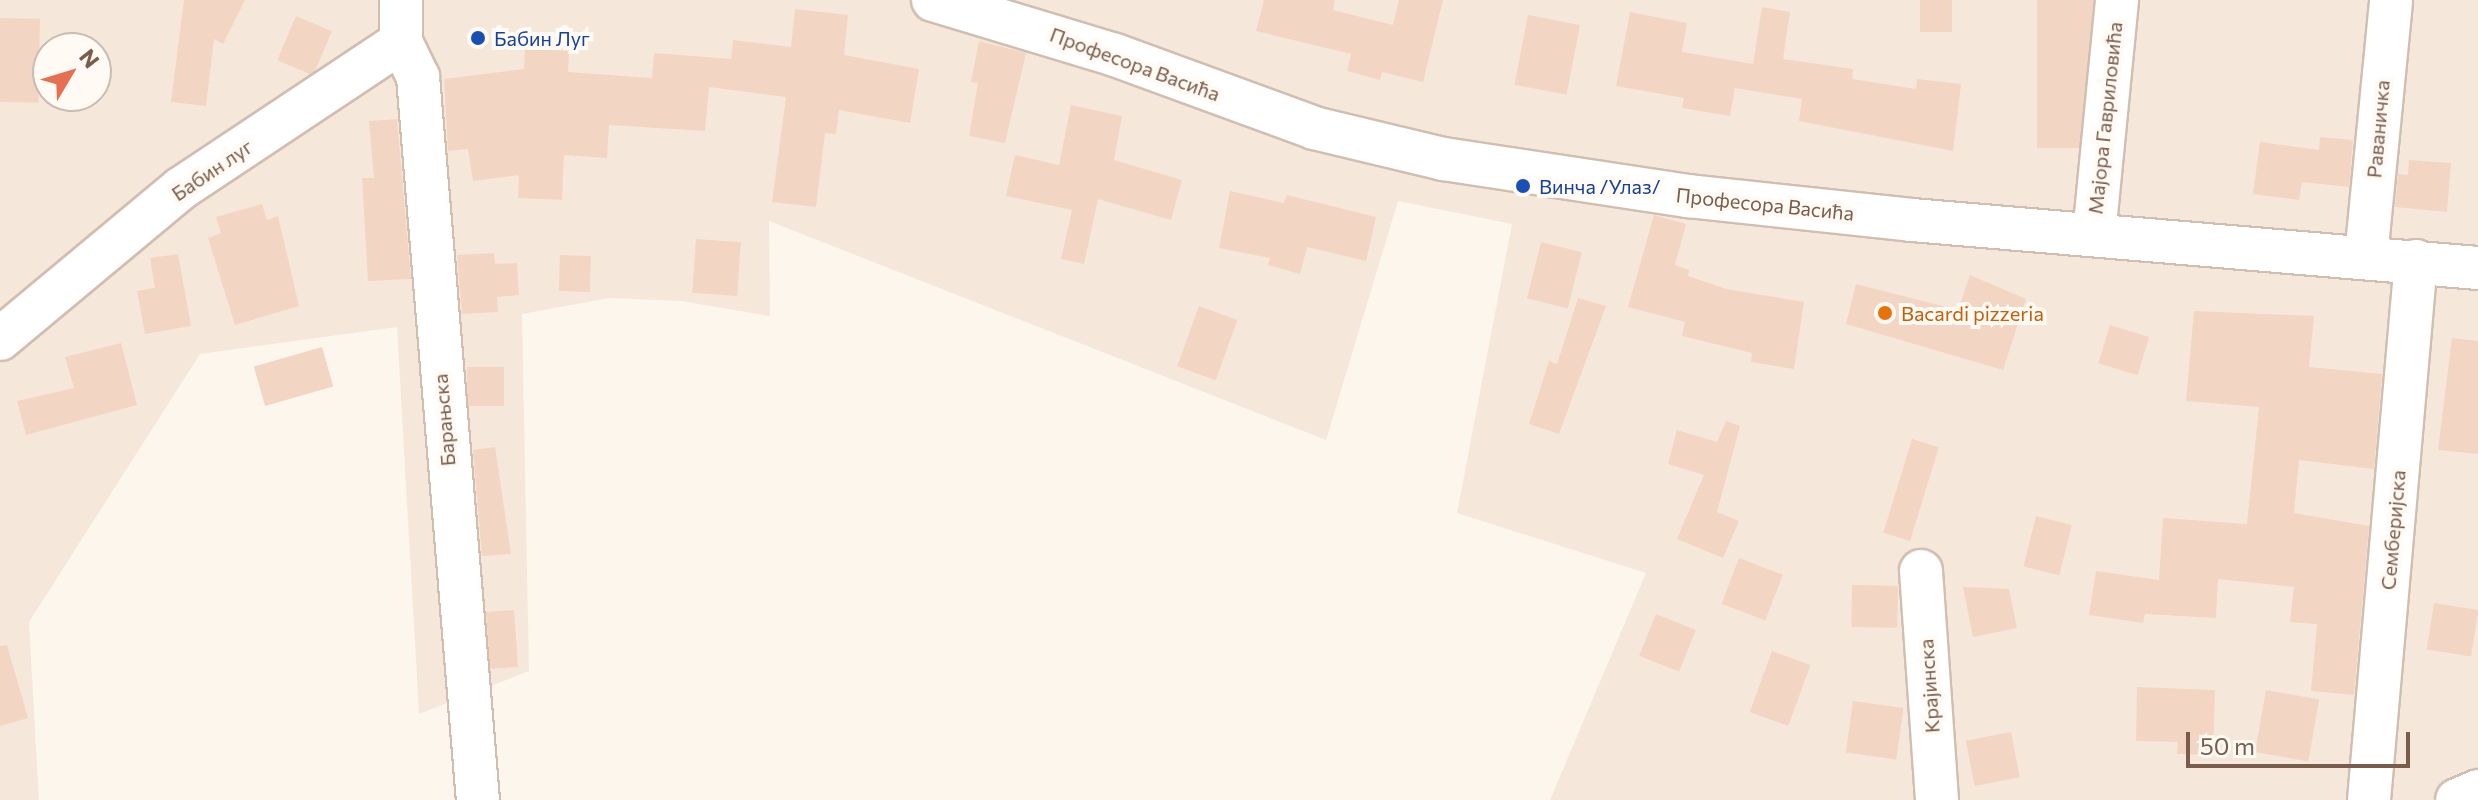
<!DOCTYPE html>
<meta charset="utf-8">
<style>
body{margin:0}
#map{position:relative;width:2478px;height:800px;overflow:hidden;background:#fdf6ec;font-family:Commissioner,sans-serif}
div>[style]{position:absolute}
.residential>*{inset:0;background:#f5e8da}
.building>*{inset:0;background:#f3d5c3;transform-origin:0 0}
.roads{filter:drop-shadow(2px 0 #d1beb0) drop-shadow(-2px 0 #d1beb0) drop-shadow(0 2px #d1beb0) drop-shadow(0 -2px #d1beb0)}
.minor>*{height:42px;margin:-21px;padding:0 21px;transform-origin:21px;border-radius:21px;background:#fff}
.dots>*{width:22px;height:22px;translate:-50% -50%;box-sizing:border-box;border:4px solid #fffaf3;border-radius:50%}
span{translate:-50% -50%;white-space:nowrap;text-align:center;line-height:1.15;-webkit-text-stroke:8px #fffaf3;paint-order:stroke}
.transit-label{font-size:20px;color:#164399}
.left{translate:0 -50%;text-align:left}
.street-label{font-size:20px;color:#7a5c4d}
.food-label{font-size:20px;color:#c56008}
.north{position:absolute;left:32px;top:32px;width:80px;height:80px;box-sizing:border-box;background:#fffaf3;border:2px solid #cabbb1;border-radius:50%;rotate:52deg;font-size:22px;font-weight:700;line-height:32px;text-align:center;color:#7a5c4d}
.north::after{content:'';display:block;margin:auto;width:28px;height:36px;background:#e76f51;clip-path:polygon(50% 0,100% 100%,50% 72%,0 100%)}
.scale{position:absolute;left:2186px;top:732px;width:224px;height:36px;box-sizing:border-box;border:4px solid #7a5c4d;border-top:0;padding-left:10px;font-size:24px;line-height:28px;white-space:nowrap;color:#7a5c4d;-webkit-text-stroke:6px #fffaf3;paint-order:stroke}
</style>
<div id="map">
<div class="residential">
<div style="clip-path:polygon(evenodd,0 0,2478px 0,2478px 800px,1550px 800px,1646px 573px,1457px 513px,1512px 224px,1398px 201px,1326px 440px,769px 221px,770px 316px,681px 301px,609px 298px,522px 314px,529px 671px,419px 714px,397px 327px,200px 354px,29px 622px,39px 800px,0 800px,0 0,48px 48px,96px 48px,96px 96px,48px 96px,48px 48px)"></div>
</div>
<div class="building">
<div style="clip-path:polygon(184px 0,245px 0,223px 44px,214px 39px,206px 106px,171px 102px)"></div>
<div style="clip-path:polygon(1264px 0,1335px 0,1333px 10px,1393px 25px,1399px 0,1443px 0,1423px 82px,1382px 72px,1380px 80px,1347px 71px,1351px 54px,1256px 31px)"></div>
<div style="left:1920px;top:0;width:32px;height:32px"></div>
<div style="left:2037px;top:0;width:56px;height:148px"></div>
<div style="clip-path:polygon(1762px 7px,1790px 12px,1783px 59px,1853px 69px,1852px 79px,1916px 89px,1917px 79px,1961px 84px,1953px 151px,1799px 121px,1802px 99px,1735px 88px,1730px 116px,1682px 108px,1684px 98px,1616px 86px,1630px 12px,1687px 23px,1682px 52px,1753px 64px)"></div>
<div style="clip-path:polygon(795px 9px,848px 15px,844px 55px,919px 69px,910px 123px,839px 110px,836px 134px,825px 133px,816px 207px,772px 202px,786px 97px,709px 87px,705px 131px,609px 125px,607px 158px,564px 155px,562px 200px,518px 198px,519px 175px,473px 181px,468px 149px,448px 151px,444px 79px,524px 69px,525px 48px,569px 51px,568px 72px,652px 78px,654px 53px,731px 59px,733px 40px,791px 47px)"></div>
<div style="left:1528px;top:15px;width:53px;height:71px;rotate:11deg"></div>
<div style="left:296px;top:16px;width:39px;height:48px;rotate:23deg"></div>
<div style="left:0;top:18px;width:40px;height:84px;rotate:1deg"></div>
<div style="clip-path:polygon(979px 41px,1026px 53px,1005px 143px,969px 136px,978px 83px,971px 82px)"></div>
<div style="clip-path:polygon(1071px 105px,1122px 116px,1114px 160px,1182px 180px,1171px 220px,1098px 199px,1084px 264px,1061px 259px,1072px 210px,1006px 196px,1015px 155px,1059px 165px)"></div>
<div style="clip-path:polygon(397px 119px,411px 279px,368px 281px,362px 178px,374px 178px,369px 121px)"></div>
<div style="clip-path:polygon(2320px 137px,2353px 140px,2349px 187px,2302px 182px,2299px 200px,2253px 194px,2260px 142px,2319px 150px)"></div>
<div style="clip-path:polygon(2409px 160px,2451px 163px,2447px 212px,2395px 207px,2398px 174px,2408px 175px)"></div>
<div style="clip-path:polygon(1230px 191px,1284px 203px,1287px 195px,1376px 217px,1366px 261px,1307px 247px,1300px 274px,1268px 265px,1270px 258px,1219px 248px)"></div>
<div style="clip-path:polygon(262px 204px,267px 220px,278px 216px,299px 306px,235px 325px,208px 238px,221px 233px,216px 217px)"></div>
<div style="clip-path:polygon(1654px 215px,1686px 224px,1675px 265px,1689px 270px,1688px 276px,1726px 289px,1804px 302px,1794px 369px,1751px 362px,1752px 353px,1682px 336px,1685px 322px,1628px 307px)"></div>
<div style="left:696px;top:239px;width:45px;height:54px;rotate:4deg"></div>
<div style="left:1541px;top:242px;width:42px;height:58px;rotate:14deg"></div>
<div style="clip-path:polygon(494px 253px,495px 264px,517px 263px,519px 295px,497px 297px,498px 312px,462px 314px,457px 255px)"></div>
<div style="clip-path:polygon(178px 254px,191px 326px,145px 334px,137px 291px,155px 288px,150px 258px)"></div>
<div style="left:560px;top:255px;width:31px;height:36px;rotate:2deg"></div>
<div style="clip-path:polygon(1970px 275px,2026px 299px,2003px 370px,1846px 324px,1856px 284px,1958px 310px)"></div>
<div style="clip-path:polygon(1578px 298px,1606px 306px,1559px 434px,1529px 424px,1549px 361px,1557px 364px)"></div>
<div style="left:1199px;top:306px;width:41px;height:64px;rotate:20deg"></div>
<div style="clip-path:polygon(2194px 311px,2314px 316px,2309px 367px,2382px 374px,2374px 469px,2299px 460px,2294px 513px,2369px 526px,2354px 695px,2311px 691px,2317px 624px,2290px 622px,2294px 587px,2218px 579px,2216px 618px,2145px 614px,2143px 623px,2089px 615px,2096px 571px,2159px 580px,2163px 518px,2247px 524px,2259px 407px,2186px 401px)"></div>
<div style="left:2110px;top:325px;width:41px;height:40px;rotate:17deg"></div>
<div style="clip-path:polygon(2452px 338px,2478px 341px,2478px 454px,2438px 450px)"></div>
<div style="clip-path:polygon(121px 343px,137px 405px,26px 435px,17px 401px,74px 388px,65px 357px)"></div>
<div style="left:322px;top:347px;width:41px;height:71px;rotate:74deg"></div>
<div style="left:467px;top:367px;width:37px;height:39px"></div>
<div style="clip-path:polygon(1726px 421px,1740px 426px,1717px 512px,1739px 521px,1723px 558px,1677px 539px,1704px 475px,1668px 464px,1677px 430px,1717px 442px)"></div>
<div style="left:1912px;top:439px;width:28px;height:98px;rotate:17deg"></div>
<div style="clip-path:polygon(495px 447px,511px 554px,482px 556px,473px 450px)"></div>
<div style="left:2036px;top:516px;width:37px;height:52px;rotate:14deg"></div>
<div style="left:1739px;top:558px;width:47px;height:49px;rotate:21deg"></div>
<div style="left:1852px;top:585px;width:46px;height:42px;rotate:1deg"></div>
<div style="clip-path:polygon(1963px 587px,2009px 589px,2017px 628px,1973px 637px)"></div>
<div style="left:2434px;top:603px;width:45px;height:47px;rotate:9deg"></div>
<div style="left:514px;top:610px;width:57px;height:28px;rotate:86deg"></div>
<div style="left:1656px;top:614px;width:43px;height:45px;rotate:22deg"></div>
<div style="clip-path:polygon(7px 645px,28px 718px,0 726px,0 646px)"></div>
<div style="left:1772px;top:651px;width:41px;height:65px;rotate:20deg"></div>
<div style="clip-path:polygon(2137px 687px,2215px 690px,2213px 755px,2177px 754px,2178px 742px,2136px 741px)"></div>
<div style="left:2266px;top:690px;width:54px;height:63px;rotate:10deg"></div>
<div style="left:1853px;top:701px;width:51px;height:52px;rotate:8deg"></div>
<div style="left:2011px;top:732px;width:46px;height:46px;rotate:79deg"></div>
</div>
<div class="roads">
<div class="minor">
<div style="left:933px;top:0;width:190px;rotate:16.8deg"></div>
<div style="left:1115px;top:55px;width:212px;rotate:20.1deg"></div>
<div style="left:1314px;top:128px;width:133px;rotate:13.5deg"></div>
<div style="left:1443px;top:159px;width:249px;rotate:8.6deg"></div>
<div style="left:1689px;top:196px;width:224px;rotate:6.1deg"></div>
<div style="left:1912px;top:220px;width:568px;rotate:4.85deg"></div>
<div style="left:401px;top:42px;width:39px;rotate:64deg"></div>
<div style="left:418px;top:77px;width:725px;rotate:85.26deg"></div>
<div style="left:2094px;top:235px;width:236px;rotate:-84.4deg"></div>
<div style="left:2366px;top:257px;width:258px;rotate:-84.4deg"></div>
<div style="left:0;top:339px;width:234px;rotate:-39.8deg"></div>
<div style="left:180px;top:189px;width:265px;rotate:-33.6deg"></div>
<div style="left:401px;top:42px;width:42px;rotate:-90deg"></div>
<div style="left:1921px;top:571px;width:230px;rotate:86deg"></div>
<div style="left:2369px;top:800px;width:541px;rotate:-85.02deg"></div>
<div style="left:2457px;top:800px;width:23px;rotate:-23deg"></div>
</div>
</div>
<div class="dots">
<div style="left:478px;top:38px;background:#1a4fb4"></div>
<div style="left:1523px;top:186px;background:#1a4fb4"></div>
<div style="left:1885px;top:313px;background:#e8710a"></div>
</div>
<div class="transit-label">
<span class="left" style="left:494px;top:38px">Бабин Луг</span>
<span class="left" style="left:1539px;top:186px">Винча /Улаз/</span>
</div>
<div class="street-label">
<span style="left:1135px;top:64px;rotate:20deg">Професора Васића</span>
<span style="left:2105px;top:118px;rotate:-84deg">Мајора Гавриловића</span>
<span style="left:2378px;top:129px;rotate:-85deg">Раваничка</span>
<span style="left:212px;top:170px;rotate:-34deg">Бабин луг</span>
<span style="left:1765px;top:204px;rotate:6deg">Професора Васића</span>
<span style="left:444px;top:420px;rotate:-95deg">Барањска</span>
<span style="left:2393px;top:530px;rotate:-85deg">Семберијска</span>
<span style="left:1929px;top:686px;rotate:-94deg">Крајинска</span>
</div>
<div class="food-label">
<span class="left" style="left:1901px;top:313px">Bacardi pizzeria</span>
</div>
<div class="north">N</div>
<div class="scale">50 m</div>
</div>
